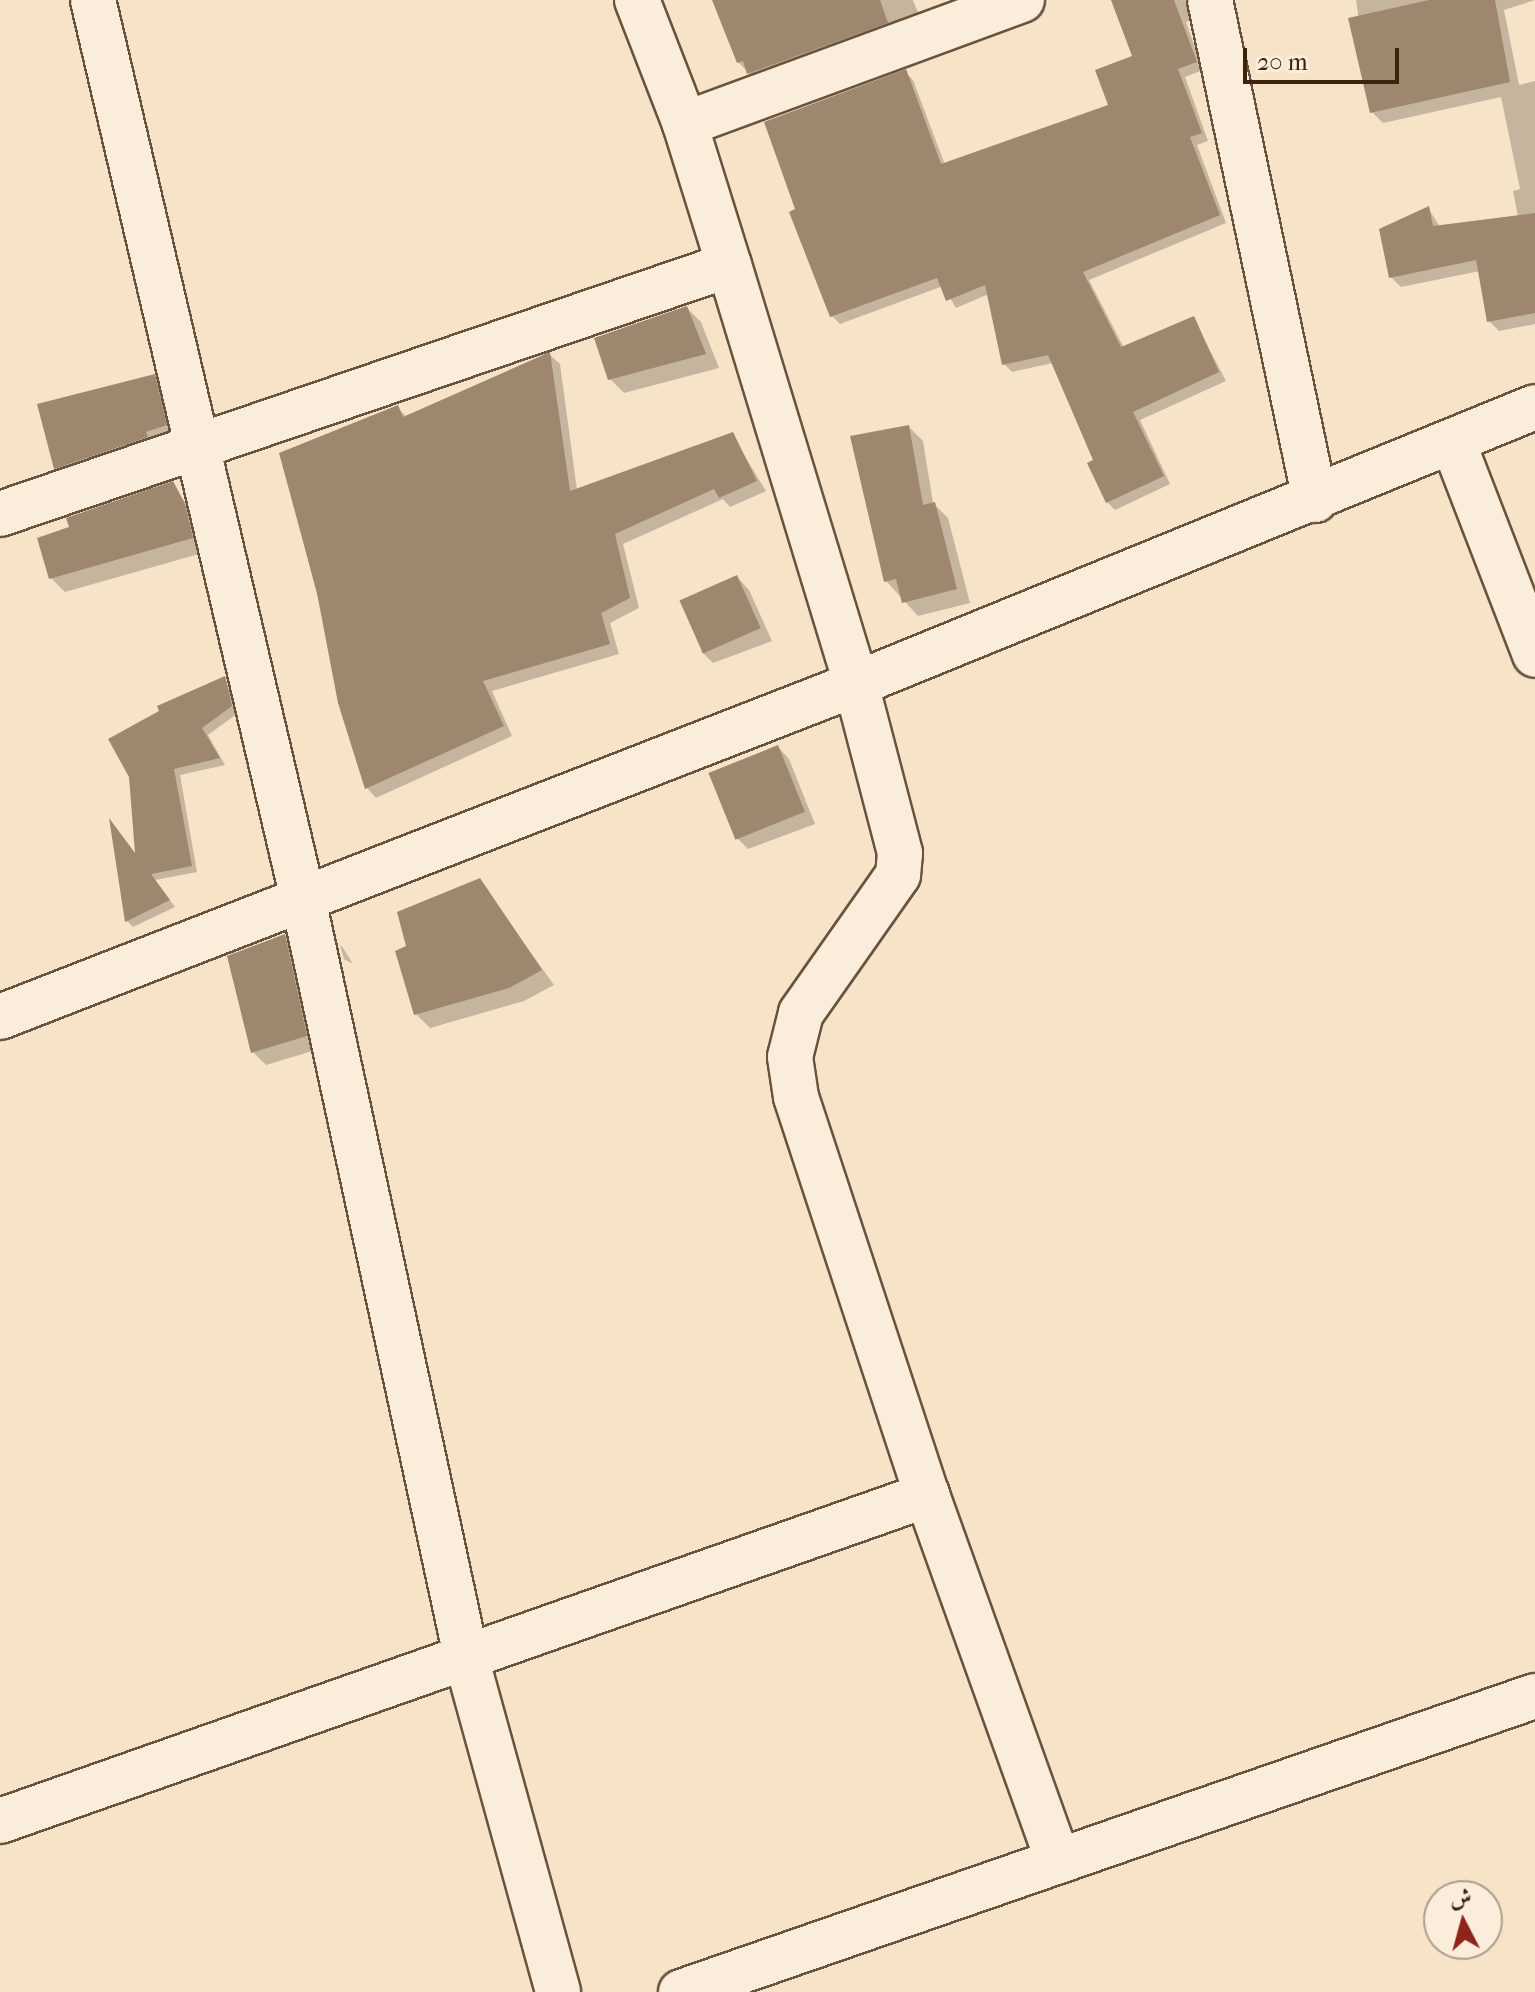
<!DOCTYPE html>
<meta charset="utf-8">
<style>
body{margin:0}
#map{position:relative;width:1535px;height:1992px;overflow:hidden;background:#f7e3c7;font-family:"IM FELL French Canon",Amiri,serif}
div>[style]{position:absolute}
.shadow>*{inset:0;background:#0003}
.building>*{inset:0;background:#9d876e;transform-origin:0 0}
.roads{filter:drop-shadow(2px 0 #6a533c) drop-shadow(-2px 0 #6a533c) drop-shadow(0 2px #6a533c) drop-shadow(0 -2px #6a533c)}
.minor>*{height:44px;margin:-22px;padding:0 22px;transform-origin:22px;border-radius:22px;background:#faeddb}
.tertiary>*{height:44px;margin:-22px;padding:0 22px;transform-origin:22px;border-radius:22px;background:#faeddb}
span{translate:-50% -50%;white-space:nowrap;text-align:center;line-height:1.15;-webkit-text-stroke:6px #faeddb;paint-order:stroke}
.north{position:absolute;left:1423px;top:1880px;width:80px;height:80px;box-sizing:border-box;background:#faeddb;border:2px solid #ae9c89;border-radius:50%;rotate:354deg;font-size:22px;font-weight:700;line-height:32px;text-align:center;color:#3b230e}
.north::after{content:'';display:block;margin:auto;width:28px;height:36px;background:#8f2418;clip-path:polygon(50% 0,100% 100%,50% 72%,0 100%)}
.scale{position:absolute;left:1243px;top:48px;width:156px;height:36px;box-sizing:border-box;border:4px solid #3b230e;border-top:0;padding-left:10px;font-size:24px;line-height:28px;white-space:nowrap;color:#3b230e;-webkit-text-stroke:6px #faeddb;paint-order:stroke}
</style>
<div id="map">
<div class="shadow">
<div style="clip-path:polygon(715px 0,913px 0,919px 15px,761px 85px,738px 62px)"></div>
<div style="clip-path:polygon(1113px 0,1185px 0,1192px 20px,1186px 22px,1203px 70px,1185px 77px,1208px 141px,1197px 145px,1226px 223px,1089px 280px,1124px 348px,1193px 318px,1226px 381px,1140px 420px,1170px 484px,1115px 510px,1107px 502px,1096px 461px,1053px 363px,1012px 372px,1004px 364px,989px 294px,956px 308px,943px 286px,840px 324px,832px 316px,797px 211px,905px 72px,913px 80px,945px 165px,1111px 107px,1135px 57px)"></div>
<div style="clip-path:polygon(1356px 0,1535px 0,1504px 10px,1519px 85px,1535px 81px,1535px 324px,1499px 331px,1489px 321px,1480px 271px,1401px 287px,1391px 277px,1428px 208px,1440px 227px,1518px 217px,1513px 191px,1520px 189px,1501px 97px,1383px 123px,1372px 112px)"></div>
<div style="clip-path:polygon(687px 308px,701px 322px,719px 368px,624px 393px,610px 379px)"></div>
<div style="clip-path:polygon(550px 355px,560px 364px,577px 490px,732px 435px,766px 491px,730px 507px,723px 499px,623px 544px,639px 608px,610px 623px,619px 654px,492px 691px,512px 736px,376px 798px,367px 788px,281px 455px,398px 408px,407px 417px)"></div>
<div style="clip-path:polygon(154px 376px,168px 390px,180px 439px,69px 482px,55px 468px)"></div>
<div style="clip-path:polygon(909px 427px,923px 441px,933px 503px,948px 518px,970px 603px,918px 616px,886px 581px)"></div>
<div style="clip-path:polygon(172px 484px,198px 520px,206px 552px,65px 592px,51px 578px)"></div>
<div style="clip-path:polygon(737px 577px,749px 590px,772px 641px,713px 663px,701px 651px)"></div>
<div style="clip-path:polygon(225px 678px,238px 713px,208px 735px,225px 765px,180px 775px,197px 872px,155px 880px,175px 907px,133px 927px,127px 921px,137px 856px,131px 777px)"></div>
<div style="clip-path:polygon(778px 747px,789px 759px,815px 824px,748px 849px,737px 838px)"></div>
<div style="clip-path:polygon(479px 880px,554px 985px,524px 1001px,430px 1028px,416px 1014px,409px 948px)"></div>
<div style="clip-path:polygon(284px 936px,298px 949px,319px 1049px,266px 1065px,253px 1052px)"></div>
<div style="clip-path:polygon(340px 945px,343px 948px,353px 964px,344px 959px)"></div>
</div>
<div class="building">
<div style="clip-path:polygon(712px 0,880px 0,888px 23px,747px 74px,743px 61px,737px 63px)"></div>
<div style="clip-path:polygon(1111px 0,1174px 0,1197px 62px,1178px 69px,1202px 133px,1190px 137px,1220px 215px,1083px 272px,1121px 347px,1194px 316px,1219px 372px,1133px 412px,1164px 476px,1106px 503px,1087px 463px,1093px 460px,1048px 355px,1002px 365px,985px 285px,946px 301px,937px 278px,830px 317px,789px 212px,795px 209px,764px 122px,906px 69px,941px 164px,1108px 105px,1095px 70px,1132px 56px)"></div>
<div style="clip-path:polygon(1429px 0,1495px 0,1510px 82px,1370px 113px,1348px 18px)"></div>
<div style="clip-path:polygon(1429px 206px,1433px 226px,1535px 213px,1535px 313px,1487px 322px,1476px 260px,1389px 278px,1379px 229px)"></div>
<div style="clip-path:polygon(687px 306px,706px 354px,608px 380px,594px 338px)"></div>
<div style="clip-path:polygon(550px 352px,570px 491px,733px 432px,757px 481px,719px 498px,714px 489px,615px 534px,630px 598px,601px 613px,610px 644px,483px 681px,504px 726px,365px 789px,338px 703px,317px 593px,279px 453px,398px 405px,403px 417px)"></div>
<div style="clip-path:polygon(155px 374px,167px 425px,146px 432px,148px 437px,54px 469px,37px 404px)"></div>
<div style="clip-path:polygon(909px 425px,923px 505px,935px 502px,957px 589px,902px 603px,896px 579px,884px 582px,850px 436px)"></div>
<div style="clip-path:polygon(173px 481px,185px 504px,193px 538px,49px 579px,37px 538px,69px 527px,66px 518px)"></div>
<div style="left:737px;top:575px;width:58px;height:63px;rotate:66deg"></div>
<div style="clip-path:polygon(225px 676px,232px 706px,202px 728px,220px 758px,174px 769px,192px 866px,151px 874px,170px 900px,125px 922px,109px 818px,135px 853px,129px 777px,108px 739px,159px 711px,157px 706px)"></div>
<div style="left:778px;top:745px;width:72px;height:75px;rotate:68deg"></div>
<div style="clip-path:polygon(480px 878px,542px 970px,509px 988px,414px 1015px,395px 951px,406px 946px,397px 912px)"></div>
<div style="clip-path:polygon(285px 934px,307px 1036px,251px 1053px,227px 956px)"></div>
</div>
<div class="roads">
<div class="minor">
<div style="left:93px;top:0;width:923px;rotate:76.85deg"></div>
<div style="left:303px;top:899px;width:779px;rotate:77.85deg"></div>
<div style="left:467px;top:1661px;width:343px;rotate:74.6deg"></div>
<div style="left:637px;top:0;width:133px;rotate:68.8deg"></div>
<div style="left:685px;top:124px;width:148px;rotate:72.7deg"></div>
<div style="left:729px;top:265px;width:438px;rotate:73.1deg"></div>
<div style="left:856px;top:684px;width:175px;rotate:75.4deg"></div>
<div style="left:900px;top:853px;width:22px;rotate:95deg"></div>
<div style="left:898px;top:875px;width:169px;rotate:125.1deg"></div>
<div style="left:801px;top:1013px;width:45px;rotate:104deg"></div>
<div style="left:790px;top:1057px;width:40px;rotate:81.5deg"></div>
<div style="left:796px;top:1097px;width:419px;rotate:71.8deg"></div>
<div style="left:927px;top:1495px;width:389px;rotate:70.3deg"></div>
<div style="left:1210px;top:0;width:511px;rotate:78.14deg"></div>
<div style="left:685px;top:124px;width:359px;rotate:-20.2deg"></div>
<div style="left:1453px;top:442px;width:228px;rotate:68.9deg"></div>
<div style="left:0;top:514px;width:770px;rotate:-18.86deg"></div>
<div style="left:0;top:1821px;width:983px;rotate:-19.38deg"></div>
<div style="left:681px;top:1992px;width:904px;rotate:-19.12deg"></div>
</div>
<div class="tertiary">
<div style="left:0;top:1017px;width:918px;rotate:-21.26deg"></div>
<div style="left:856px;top:684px;width:733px;rotate:-22.19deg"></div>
</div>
</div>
<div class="north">ش</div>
<div class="scale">20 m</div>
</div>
